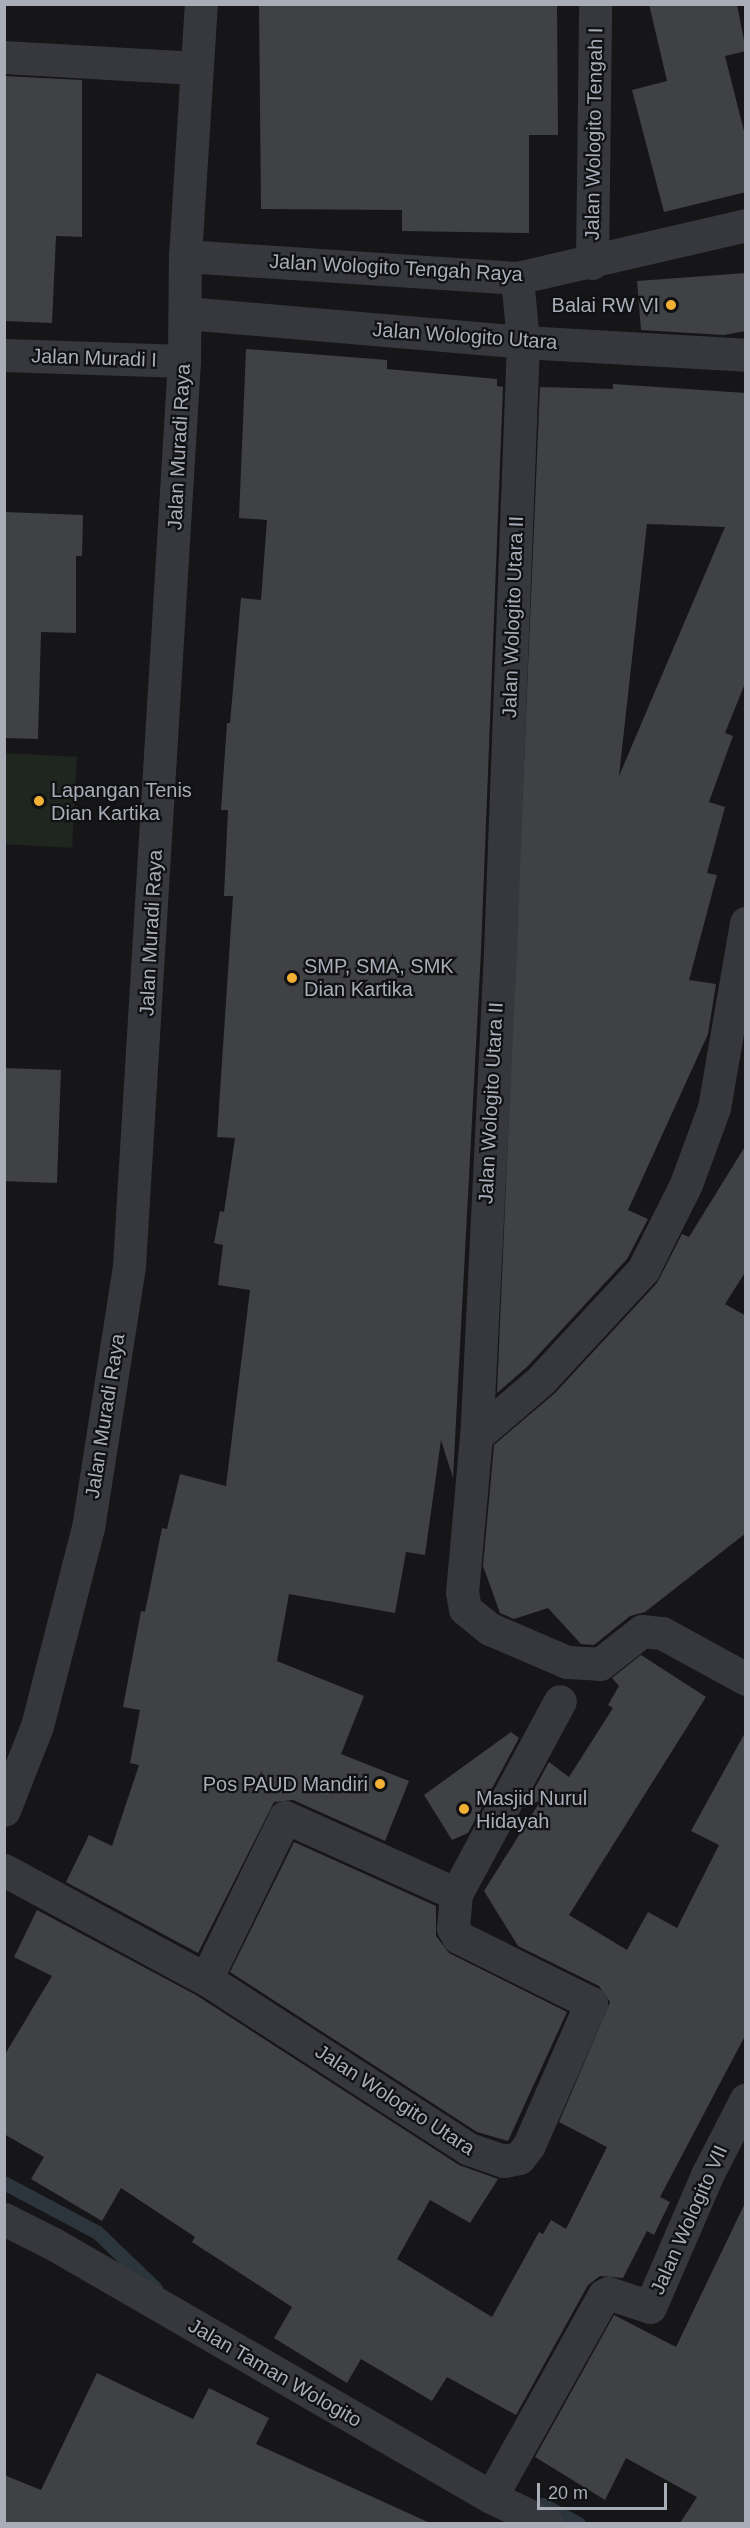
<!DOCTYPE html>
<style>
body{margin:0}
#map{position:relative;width:750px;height:2528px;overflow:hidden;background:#161618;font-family:Arial,sans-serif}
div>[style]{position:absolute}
.green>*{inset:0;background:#1e261f;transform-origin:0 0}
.stream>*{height:14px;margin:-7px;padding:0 7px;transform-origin:7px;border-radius:7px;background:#2c353c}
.building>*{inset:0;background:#404145;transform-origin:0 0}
.minor>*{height:33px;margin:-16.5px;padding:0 16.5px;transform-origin:16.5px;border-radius:16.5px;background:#37383d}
.tertiary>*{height:33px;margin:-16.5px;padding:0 16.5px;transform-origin:16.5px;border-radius:16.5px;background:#37383d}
.dots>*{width:16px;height:16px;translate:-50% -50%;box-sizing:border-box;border:3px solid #111113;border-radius:50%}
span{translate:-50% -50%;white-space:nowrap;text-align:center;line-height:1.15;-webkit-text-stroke:4.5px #111113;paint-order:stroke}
.street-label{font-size:20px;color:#a8adb8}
.poi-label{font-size:20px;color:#a8adb8}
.right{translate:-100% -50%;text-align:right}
.left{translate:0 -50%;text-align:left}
.frame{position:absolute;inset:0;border:6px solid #a8adb8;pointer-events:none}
.scale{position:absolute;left:537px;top:2483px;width:130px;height:27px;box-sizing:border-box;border:3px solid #a8adb8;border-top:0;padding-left:8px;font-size:18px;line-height:21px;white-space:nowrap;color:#a8adb8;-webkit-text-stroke:4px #111113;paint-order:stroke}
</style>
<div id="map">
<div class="green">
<div style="left:4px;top:753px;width:73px;height:91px;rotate:3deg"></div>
</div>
<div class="stream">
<div style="left:4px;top:2183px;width:106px;rotate:28deg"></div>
<div style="left:98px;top:2233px;width:81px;rotate:44deg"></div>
<div style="left:543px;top:2505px;width:41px;rotate:27.8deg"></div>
</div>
<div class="building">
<div style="clip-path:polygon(259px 4px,557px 4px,558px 135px,529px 135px,529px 233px,402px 231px,402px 210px,261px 209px)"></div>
<div style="clip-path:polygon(649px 4px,737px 4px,746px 51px,725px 56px,746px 139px,746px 192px,664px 212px,632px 90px,667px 81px)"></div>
<div style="clip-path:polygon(4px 76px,82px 80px,82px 237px,56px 236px,52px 323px,4px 321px)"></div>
<div style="clip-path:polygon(746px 273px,746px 331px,724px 335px,641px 330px,637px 281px)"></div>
<div style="clip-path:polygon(246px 349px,387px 360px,387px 369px,497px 379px,497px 386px,503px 387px,481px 951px,453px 1478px,441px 1440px,425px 1555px,406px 1552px,395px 1613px,289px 1594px,277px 1661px,364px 1696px,341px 1754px,409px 1781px,385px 1841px,293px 1800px,274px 1802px,198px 1953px,66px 1882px,89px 1835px,112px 1846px,139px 1765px,130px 1763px,140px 1710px,123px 1707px,141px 1611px,145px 1612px,162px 1528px,167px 1529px,180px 1474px,226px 1486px,250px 1290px,218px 1285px,223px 1245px,214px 1243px,220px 1211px,224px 1212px,235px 1138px,217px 1137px,233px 896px,224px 896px,228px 810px,221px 810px,227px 723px,230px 723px,241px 598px,261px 600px,267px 520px,239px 518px)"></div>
<div style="clip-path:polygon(evenodd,613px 384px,746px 393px,746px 681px,725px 733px,733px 736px,709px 802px,725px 807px,707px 873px,717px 875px,689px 980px,716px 984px,708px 1034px,628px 1210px,648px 1219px,627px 1259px,528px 1366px,497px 1393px,540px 387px,613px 389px,613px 384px,647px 524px,725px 527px,619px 776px,647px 524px)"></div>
<div style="clip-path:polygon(4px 512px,83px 515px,82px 556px,76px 556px,76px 633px,41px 632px,38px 739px,4px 738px)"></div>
<div style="left:4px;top:1068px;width:57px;height:113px;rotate:2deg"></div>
<div style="clip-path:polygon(746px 1145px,746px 1271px,725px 1304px,746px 1316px,746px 1533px,645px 1612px,630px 1616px,594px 1645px,581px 1644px,548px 1608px,514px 1619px,500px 1613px,483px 1566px,494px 1445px,555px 1393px,657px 1283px,682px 1234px,689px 1237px)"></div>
<div style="clip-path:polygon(641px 1655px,706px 1697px,569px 1915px,627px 1950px,648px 1912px,677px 1928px,719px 1845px,691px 1831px,746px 1731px,746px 2034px,660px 2197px,670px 2202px,654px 2235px,647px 2231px,623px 2278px,600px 2276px,588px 2285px,516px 2415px,447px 2377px,432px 2401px,361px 2359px,347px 2383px,274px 2338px,292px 2307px,192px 2242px,195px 2237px,121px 2188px,102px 2221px,31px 2179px,44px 2157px,4px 2134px,4px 2056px,52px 1976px,14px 1957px,37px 1910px,196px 1995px,459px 2165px,498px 2179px,470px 2223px,430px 2200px,397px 2259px,492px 2317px,539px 2232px,543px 2234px,551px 2220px,566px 2229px,607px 2147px,559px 2122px,610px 2002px,599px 1986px,518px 1946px,484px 1891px,541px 1800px,524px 1808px,549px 1762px,569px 1777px,613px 1708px,608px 1705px,619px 1686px,612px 1678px)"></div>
<div style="clip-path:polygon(511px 1732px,519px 1738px,468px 1833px,452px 1840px,424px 1795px)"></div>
<div style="clip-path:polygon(294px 1842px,436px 1906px,436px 1936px,449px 1953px,567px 2012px,508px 2141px,477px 2132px,230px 1972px)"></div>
<div style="clip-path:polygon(746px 2201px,746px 2523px,680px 2523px,697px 2497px,626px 2458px,605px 2500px,535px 2457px,614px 2315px,676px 2347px)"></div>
<div style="clip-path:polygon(97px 2373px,193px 2419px,209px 2388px,269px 2418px,256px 2444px,430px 2523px,4px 2523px,4px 2475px,41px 2490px)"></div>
</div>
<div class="minor">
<div style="left:4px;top:57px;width:192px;rotate:3.3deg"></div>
<div style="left:185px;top:256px;width:333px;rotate:3.8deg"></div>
<div style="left:517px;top:278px;width:235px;rotate:-13deg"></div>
<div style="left:592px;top:263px;width:259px;rotate:-89.3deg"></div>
<div style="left:517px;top:278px;width:64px;rotate:84.6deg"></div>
<div style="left:523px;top:342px;width:610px;rotate:92.16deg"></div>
<div style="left:500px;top:952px;width:485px;rotate:92.8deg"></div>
<div style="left:476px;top:1436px;width:157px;rotate:95.1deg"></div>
<div style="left:462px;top:1592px;width:17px;rotate:80deg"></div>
<div style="left:465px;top:1609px;width:32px;rotate:39deg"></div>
<div style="left:490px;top:1629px;width:84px;rotate:23.2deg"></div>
<div style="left:567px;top:1662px;width:33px;rotate:3deg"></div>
<div style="left:600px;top:1664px;width:53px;rotate:-38.2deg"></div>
<div style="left:642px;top:1631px;width:20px;rotate:6deg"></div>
<div style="left:662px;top:1633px;width:96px;rotate:28.7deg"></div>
<div style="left:186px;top:313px;width:338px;rotate:4.9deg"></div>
<div style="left:523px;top:342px;width:223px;rotate:3.3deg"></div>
<div style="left:4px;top:355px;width:180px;rotate:1.9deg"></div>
<div style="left:476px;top:1436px;width:86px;rotate:-40.7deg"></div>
<div style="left:541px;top:1380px;width:150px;rotate:-47.2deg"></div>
<div style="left:643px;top:1270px;width:96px;rotate:-63.4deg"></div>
<div style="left:686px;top:1184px;width:81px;rotate:-69.8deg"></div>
<div style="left:714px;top:1108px;width:188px;rotate:-80.2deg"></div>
<div style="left:4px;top:1870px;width:230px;rotate:28.4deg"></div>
<div style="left:206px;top:1979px;width:313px;rotate:32.9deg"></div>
<div style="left:469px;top:2149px;width:37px;rotate:19deg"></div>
<div style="left:504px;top:2161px;width:15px;rotate:-11deg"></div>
<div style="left:519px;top:2158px;width:16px;rotate:-52deg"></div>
<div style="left:529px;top:2145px;width:155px;rotate:-66.4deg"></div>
<div style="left:591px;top:2003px;width:148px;rotate:-153.6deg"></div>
<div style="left:458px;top:1937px;width:10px;rotate:-119deg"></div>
<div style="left:453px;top:1928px;width:34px;rotate:-85deg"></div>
<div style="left:456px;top:1894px;width:219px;rotate:-61.7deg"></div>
<div style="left:206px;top:1979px;width:180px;rotate:-64deg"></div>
<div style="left:285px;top:1817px;width:188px;rotate:24.2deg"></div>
<div style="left:4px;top:2219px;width:54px;rotate:26.6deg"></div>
<div style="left:52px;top:2243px;width:507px;rotate:30.05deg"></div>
<div style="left:491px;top:2497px;width:62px;rotate:25.7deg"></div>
<div style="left:491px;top:2497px;width:231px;rotate:-60.8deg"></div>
<div style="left:604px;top:2295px;width:4px;rotate:-27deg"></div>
<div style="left:608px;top:2293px;width:44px;rotate:18.4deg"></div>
<div style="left:650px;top:2307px;width:144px;rotate:-66.6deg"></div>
<div style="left:707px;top:2175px;width:85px;rotate:-62.8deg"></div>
</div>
<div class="tertiary">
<div style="left:4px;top:1810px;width:90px;rotate:-68.6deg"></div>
<div style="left:37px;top:1726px;width:204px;rotate:-75.6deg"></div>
<div style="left:88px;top:1528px;width:266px;rotate:-81.1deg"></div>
<div style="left:129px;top:1265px;width:906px;rotate:-86.52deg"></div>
<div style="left:184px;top:361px;width:105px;rotate:-89.5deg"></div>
<div style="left:185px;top:256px;width:253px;rotate:-86.4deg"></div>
</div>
<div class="dots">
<div style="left:671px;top:305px;background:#f2b134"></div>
<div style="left:39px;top:801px;background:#f2b134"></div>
<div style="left:292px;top:978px;background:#f2b134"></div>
<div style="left:380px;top:1784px;background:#f2b134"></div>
<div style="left:464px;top:1809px;background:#f2b134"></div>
</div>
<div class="street-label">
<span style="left:594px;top:134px;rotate:-89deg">Jalan Wologito Tengah I</span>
<span style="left:396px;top:268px;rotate:3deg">Jalan Wologito Tengah Raya</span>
<span style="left:465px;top:336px;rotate:4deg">Jalan Wologito Utara</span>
<span style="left:94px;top:358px;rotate:2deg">Jalan Muradi I</span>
<span style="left:179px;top:447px;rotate:-87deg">Jalan Muradi Raya</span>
<span style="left:513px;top:617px;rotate:-88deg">Jalan Wologito Utara II</span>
<span style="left:151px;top:933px;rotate:-87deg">Jalan Muradi Raya</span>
<span style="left:491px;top:1103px;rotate:-87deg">Jalan Wologito Utara II</span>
<span style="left:105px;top:1416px;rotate:-81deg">Jalan Muradi Raya</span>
<span style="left:395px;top:2100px;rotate:33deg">Jalan Wologito Utara</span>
<span style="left:689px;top:2220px;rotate:-66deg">Jalan Wologito VII</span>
<span style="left:275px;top:2373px;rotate:30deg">Jalan Taman Wologito</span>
</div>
<div class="poi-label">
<span class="right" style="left:659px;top:305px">Balai RW VI</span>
<span class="left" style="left:51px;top:802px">Lapangan Tenis<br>Dian Kartika</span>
<span class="left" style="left:304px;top:978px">SMP, SMA, SMK<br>Dian Kartika</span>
<span class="right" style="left:368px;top:1784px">Pos PAUD Mandiri</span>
<span class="left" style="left:476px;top:1810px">Masjid Nurul<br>Hidayah</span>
</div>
<div class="frame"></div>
<div class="scale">20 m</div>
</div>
